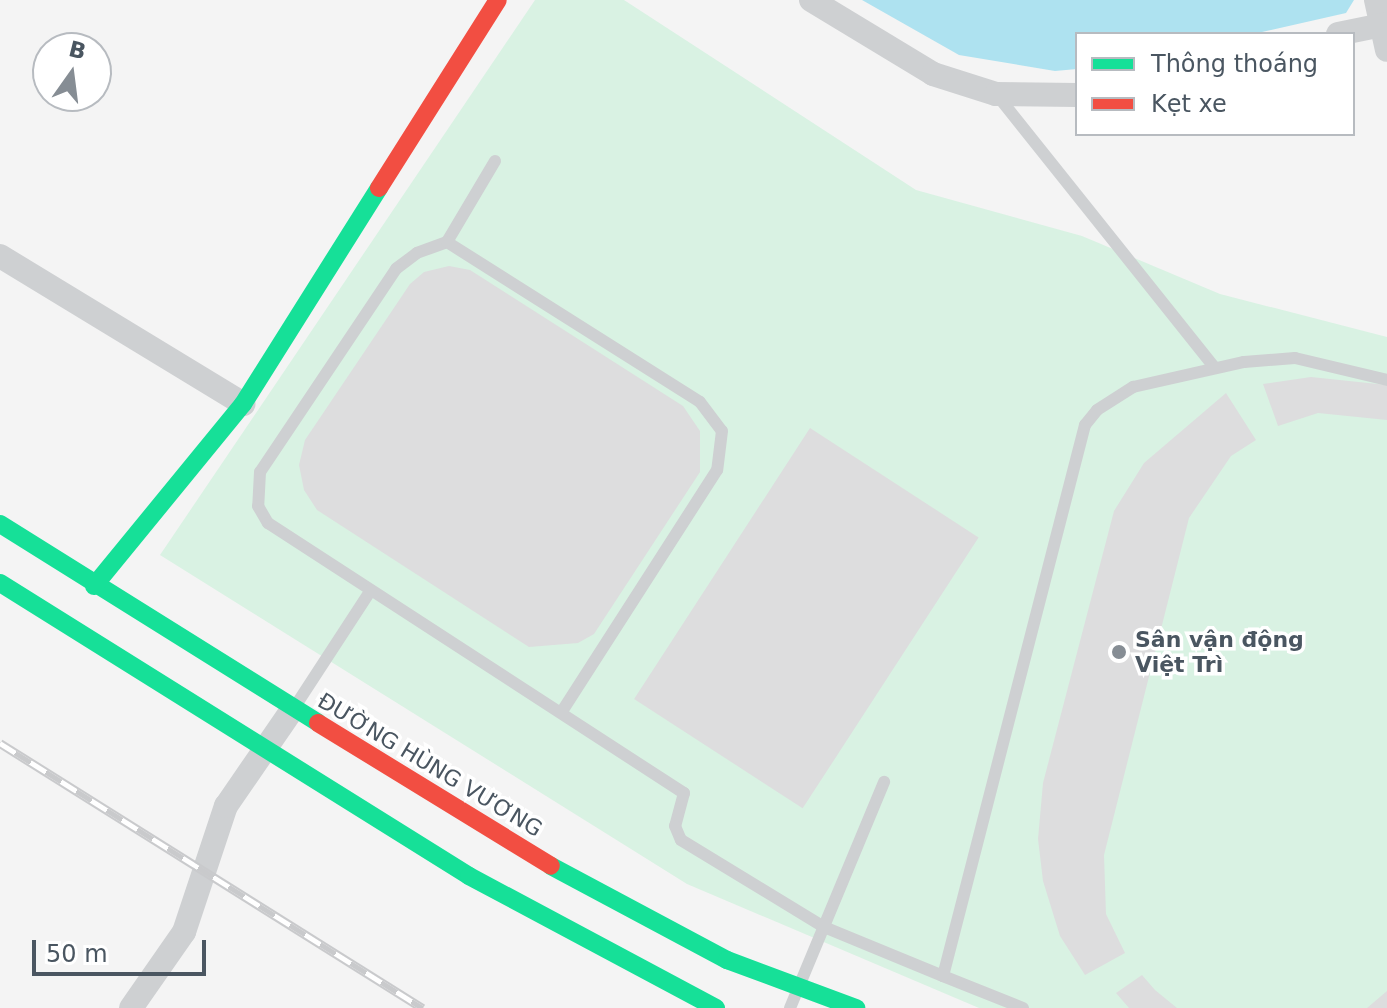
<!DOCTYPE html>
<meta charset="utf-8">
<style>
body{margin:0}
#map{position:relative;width:1387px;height:1008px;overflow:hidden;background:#f4f4f4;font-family:"DejaVu Sans",sans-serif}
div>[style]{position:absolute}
.green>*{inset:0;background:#d9f2e3}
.water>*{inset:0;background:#aee2f0}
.building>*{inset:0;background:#ddddde;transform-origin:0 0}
.lane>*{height:12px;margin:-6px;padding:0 6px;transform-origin:6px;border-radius:6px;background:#ced0d2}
.street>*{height:24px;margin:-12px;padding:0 12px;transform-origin:12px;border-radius:12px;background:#ced0d2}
.fast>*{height:18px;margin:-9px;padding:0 9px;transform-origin:9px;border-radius:9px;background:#16e098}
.jam>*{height:18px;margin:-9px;padding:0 9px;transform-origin:9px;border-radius:9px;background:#f24e42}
.rail>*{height:9px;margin-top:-4.5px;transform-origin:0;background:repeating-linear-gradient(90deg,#fff 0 18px,#c9cacc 0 36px);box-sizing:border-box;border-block:2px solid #c9cacc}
.dots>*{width:22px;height:22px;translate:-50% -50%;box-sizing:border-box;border:4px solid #fff;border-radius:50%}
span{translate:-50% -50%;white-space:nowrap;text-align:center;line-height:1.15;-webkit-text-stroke:7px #fff;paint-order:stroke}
.poi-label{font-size:22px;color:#4a5661;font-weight:700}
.left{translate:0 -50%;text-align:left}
.street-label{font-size:22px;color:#4a5661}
.legend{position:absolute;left:1075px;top:32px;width:280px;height:104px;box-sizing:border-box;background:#fff;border:2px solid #b7bbc0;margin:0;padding:10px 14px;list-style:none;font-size:24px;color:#4a5661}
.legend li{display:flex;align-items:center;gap:16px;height:40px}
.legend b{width:40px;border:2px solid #b7bbc0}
.north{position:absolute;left:32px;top:32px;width:80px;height:80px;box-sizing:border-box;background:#fff;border:2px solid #b7bbc0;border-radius:50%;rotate:14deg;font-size:22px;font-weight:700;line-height:32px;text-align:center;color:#4a5661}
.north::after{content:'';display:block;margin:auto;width:28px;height:36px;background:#868d94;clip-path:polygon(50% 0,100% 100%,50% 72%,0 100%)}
.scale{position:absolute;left:32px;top:940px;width:174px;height:36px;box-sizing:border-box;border:4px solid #4a5661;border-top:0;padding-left:10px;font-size:24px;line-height:28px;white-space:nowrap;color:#4a5661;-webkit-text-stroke:6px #fff;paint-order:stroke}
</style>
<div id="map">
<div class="green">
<div style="clip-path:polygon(535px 0,624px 0,916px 190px,1082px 236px,1220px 294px,1387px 337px,1387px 1008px,979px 1008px,687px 884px,160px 555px)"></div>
</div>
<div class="water">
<div style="clip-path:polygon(862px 0,1354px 0,1346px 13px,1253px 34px,1077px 34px,1077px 69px,1055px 71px,959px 55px)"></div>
</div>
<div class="building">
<div style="clip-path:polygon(449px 266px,470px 270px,683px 406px,700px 431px,700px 472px,594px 634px,578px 643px,529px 647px,317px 510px,304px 490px,299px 465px,305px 440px,410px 284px,424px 272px)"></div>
<div style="clip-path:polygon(1311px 377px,1387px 385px,1387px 420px,1318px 413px,1278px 426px,1263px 384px)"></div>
<div style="clip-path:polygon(1226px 393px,1256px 440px,1231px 456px,1189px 518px,1104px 855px,1106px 914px,1125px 953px,1085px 975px,1060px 936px,1043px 881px,1038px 839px,1043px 783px,1114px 511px,1144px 463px)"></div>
<div style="left:810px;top:428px;width:201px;height:323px;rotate:33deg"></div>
<div style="clip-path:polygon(1142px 975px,1155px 990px,1177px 1008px,1129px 1008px,1116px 993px)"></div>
<div style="clip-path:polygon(1387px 991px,1387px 1008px,1367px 1008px)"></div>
</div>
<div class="lane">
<div style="left:997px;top:95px;width:349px;rotate:51.4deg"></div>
<div style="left:495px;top:161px;width:94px;rotate:120.7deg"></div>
<div style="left:447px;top:242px;width:32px;rotate:160deg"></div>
<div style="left:417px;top:253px;width:26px;rotate:143deg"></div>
<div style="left:396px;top:269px;width:244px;rotate:123.8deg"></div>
<div style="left:260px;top:472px;width:34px;rotate:93deg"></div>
<div style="left:258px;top:506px;width:20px;rotate:60deg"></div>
<div style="left:268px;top:523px;width:496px;rotate:33deg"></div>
<div style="left:684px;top:793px;width:34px;rotate:105deg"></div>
<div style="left:675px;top:826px;width:15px;rotate:67deg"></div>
<div style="left:681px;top:840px;width:167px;rotate:31.3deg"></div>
<div style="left:824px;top:927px;width:129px;rotate:22.4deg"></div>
<div style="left:447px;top:242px;width:299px;rotate:32.3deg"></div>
<div style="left:700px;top:402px;width:36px;rotate:53deg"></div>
<div style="left:722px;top:431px;width:39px;rotate:97deg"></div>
<div style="left:717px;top:470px;width:285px;rotate:122.7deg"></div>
<div style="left:296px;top:705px;width:137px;rotate:-56.9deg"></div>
<div style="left:790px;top:1008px;width:245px;rotate:-67.4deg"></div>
<div style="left:1023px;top:1008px;width:86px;rotate:-158.2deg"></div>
<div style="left:943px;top:976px;width:569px;rotate:-75.55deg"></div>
<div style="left:1085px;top:425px;width:19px;rotate:-51deg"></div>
<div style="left:1097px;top:410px;width:43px;rotate:-32.6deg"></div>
<div style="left:1133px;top:387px;width:114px;rotate:-12.7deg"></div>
<div style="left:1244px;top:362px;width:51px;rotate:-4.5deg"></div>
<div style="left:1295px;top:358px;width:95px;rotate:13.4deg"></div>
</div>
<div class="street">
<div style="left:811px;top:0;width:143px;rotate:31.2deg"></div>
<div style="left:933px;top:74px;width:66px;rotate:17.6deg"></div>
<div style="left:996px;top:94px;width:81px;rotate:0.7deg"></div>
<div style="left:1376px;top:0;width:51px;rotate:77.6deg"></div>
<div style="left:1338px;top:34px;width:50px;rotate:-11.5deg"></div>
<div style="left:0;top:256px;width:285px;rotate:31.3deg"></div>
<div style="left:131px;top:1008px;width:93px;rotate:-55.1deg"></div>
<div style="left:184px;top:932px;width:133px;rotate:-71.6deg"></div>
<div style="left:226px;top:806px;width:116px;rotate:-55.5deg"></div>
</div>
<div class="fast">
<div style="left:0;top:524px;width:375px;rotate:32deg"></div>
<div style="left:0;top:583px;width:553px;rotate:31.99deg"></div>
<div style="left:469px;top:876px;width:280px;rotate:28.1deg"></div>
<div style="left:94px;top:586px;width:235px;rotate:-50.7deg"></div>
<div style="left:243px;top:404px;width:255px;rotate:-57.8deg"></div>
<div style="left:551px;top:866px;width:200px;rotate:28.1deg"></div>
<div style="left:727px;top:960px;width:138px;rotate:20.4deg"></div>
</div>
<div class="jam">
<div style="left:379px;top:188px;width:222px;rotate:-57.7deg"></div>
<div style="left:318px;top:723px;width:273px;rotate:31.5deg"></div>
</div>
<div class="rail">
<div style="left:0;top:743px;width:499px;rotate:32.1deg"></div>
</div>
<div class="dots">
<div style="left:1119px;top:652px;background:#868d94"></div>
</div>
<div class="poi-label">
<span class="left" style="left:1135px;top:652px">Sân vận động<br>Việt Trì</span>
</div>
<div class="street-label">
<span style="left:430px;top:765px;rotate:31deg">ĐƯỜNG HÙNG VƯƠNG</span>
</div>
<ul class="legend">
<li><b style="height:10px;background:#16e098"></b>Thông thoáng</li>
<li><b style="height:10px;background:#f24e42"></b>Kẹt xe</li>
</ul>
<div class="north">B</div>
<div class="scale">50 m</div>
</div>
